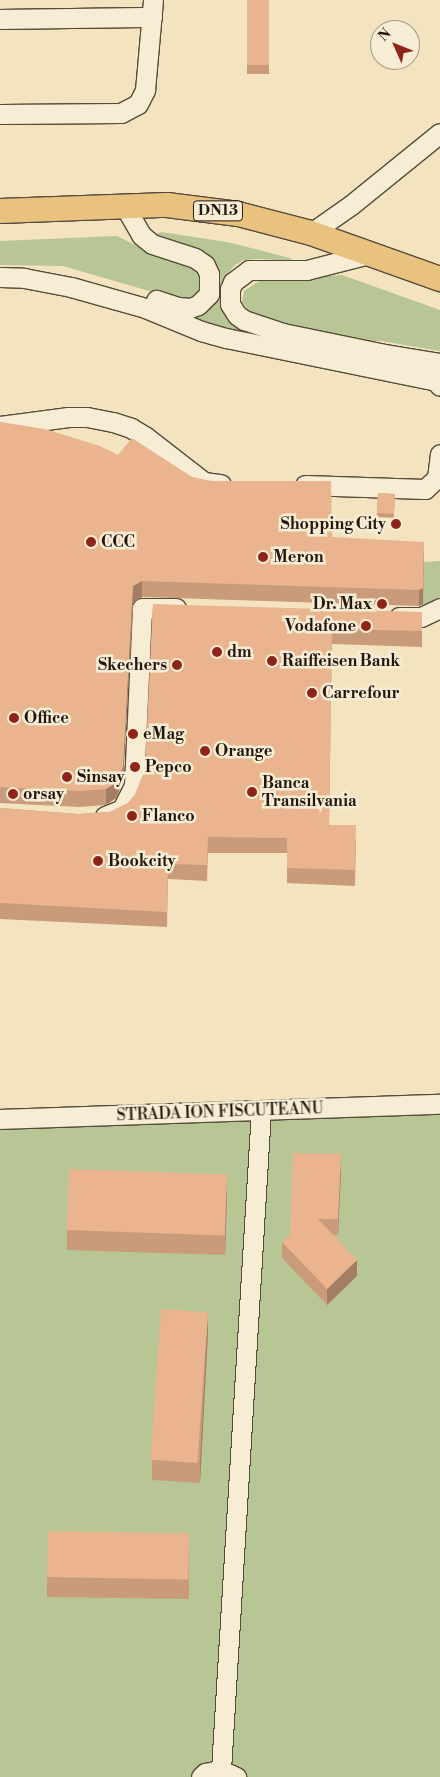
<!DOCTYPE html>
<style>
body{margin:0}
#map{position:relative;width:440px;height:1777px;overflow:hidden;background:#f3e4bf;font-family:"Libre Bodoni",serif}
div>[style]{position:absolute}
.green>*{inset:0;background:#b8c594;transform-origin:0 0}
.roads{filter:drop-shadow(1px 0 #564a3a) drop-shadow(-1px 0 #564a3a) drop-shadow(0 1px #564a3a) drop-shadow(0 -1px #564a3a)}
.minor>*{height:19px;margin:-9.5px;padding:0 9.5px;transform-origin:9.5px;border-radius:9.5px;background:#f7edd5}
.major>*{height:24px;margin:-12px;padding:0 12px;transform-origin:12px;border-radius:12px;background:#eac280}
.wall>*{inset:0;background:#c99b7b;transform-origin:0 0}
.shaded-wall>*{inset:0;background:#a47e64}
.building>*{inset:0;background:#eab48f;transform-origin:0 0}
.dots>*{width:14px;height:14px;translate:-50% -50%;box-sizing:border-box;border:2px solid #f7edd5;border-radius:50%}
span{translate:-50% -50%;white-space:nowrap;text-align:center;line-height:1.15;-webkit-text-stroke:5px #f7edd5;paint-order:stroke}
.shield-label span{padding:1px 4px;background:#f7edd5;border:1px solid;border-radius:4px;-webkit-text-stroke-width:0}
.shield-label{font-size:15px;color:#22160e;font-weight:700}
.poi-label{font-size:16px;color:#22160e;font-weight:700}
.right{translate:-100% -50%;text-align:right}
.left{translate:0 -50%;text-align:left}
.street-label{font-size:16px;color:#22160e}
.north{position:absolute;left:370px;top:20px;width:50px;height:50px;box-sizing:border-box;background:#f7edd5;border:1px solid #a29785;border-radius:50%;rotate:314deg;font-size:14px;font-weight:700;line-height:20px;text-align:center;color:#22160e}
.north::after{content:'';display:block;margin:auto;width:18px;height:22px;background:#8f2418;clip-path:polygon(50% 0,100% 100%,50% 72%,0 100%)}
</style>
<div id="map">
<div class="green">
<div style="clip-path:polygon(161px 232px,227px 242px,290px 258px,294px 261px,257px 259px,244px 260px,235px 265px,223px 278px,219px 296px,222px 309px,360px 356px,241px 333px,176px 314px,218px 272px,212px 259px,205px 253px,157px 238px,156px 234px)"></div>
<div style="clip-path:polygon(117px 236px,153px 254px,196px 266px,204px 282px,194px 301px,163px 295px,63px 266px,0 265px,0 241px)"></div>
<div style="clip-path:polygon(342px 275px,440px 310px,440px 351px,381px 341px,356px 342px,260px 320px,250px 313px,242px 302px,244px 291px,259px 281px)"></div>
<div style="clip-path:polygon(440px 561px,440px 600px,423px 605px,424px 562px)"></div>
<div style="left:440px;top:1109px;width:668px;height:440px;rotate:90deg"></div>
</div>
<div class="roads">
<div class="minor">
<div style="left:0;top:19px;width:152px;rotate:-0.8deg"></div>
<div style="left:0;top:114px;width:121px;rotate:-0.5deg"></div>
<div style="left:121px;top:113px;width:19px;rotate:-28deg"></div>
<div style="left:138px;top:104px;width:16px;rotate:-63deg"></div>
<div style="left:145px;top:90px;width:90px;rotate:-84.9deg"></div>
<div style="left:124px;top:205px;width:34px;rotate:60deg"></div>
<div style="left:141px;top:235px;width:14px;rotate:39deg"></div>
<div style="left:152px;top:244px;width:45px;rotate:18deg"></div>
<div style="left:195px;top:258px;width:12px;rotate:35deg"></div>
<div style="left:205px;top:265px;width:10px;rotate:66deg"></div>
<div style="left:209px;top:274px;width:20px;rotate:90deg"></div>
<div style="left:209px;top:294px;width:16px;rotate:135deg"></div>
<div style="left:198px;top:305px;width:9px;rotate:159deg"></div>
<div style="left:190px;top:308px;width:12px;rotate:-175deg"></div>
<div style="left:178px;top:307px;width:23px;rotate:-162deg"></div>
<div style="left:311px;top:233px;width:49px;rotate:-35deg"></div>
<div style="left:351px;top:205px;width:114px;rotate:-39deg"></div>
<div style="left:373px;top:253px;width:68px;rotate:165.6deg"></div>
<div style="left:307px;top:270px;width:58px;rotate:180deg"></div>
<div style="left:249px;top:270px;width:20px;rotate:143deg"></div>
<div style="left:233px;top:282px;width:8px;rotate:113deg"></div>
<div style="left:230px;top:289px;width:15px;rotate:90deg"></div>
<div style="left:230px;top:304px;width:13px;rotate:58deg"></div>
<div style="left:237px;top:315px;width:9px;rotate:36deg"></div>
<div style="left:244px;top:320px;width:41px;rotate:18.4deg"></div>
<div style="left:283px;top:333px;width:103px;rotate:11.7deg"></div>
<div style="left:384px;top:354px;width:57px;rotate:9.1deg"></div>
<div style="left:0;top:277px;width:24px;rotate:2deg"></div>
<div style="left:24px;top:278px;width:48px;rotate:10.8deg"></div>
<div style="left:71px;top:287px;width:77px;rotate:15.8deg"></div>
<div style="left:145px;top:308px;width:61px;rotate:22.3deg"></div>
<div style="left:201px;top:331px;width:26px;rotate:16deg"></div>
<div style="left:226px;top:338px;width:206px;rotate:11.5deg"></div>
<div style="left:428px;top:379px;width:8px;rotate:14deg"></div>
<div style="left:436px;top:381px;width:6px;rotate:51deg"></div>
<div style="left:0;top:426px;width:69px;rotate:-7.5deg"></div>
<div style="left:68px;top:417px;width:19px"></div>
<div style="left:87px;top:417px;width:26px;rotate:11deg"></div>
<div style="left:113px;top:422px;width:19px;rotate:18deg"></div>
<div style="left:131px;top:428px;width:17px;rotate:31deg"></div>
<div style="left:146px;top:437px;width:73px;rotate:37.8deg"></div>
<div style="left:204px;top:482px;width:17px;rotate:7deg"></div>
<div style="left:305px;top:485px;width:120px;rotate:1.9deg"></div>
<div style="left:425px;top:489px;width:16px;rotate:-43deg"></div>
<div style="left:437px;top:478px;width:24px;rotate:-83deg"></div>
<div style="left:399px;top:617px;width:22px"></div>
<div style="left:421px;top:617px;width:21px;rotate:-25deg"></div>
<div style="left:105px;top:816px;width:18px;rotate:-22deg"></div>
<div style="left:122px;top:809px;width:27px;rotate:-63deg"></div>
<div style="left:134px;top:785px;width:177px;rotate:-87.4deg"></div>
<div style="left:142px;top:608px;width:34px"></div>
<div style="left:0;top:1119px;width:440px;rotate:-2deg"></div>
<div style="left:221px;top:1770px;width:660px;rotate:-86.53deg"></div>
<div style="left:201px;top:1777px;width:6px;rotate:-45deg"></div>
<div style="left:205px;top:1773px;width:16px;rotate:-11deg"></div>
<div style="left:221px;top:1770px;width:17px;rotate:25deg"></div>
</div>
<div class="major">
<div style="left:0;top:211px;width:167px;rotate:-2.1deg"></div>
<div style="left:167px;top:205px;width:72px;rotate:7.2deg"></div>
<div style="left:238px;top:214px;width:75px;rotate:14.6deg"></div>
<div style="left:311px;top:233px;width:137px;rotate:19.6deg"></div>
</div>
</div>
<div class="wall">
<div style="left:247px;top:0;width:22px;height:74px"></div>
<div style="clip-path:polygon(0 422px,192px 477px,332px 537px,424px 557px,423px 604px,419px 606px,142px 597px,133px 602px,123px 782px,116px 798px,106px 805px,79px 807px,0 803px)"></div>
<div style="left:378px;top:493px;width:17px;height:24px;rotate:3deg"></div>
<div style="clip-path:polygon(153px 604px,422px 628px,422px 647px,332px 644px,329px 825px,356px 841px,355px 886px,287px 883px,287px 853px,208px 853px,207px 881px,168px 879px,167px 927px,0 919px,0 808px,78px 814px,110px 812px,128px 803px,135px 795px,145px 770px)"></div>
<div style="clip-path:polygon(341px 1170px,338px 1235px,333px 1235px,357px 1276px,327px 1305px,282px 1258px,282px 1242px,290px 1235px)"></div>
<div style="clip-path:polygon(227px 1195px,225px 1255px,67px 1250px,67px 1230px)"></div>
<div style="clip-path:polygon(208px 1332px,200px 1483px,152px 1480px,152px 1460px)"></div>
<div style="clip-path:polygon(189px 1533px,189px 1599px,47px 1597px,47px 1577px)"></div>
</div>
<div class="shaded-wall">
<div style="clip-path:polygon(424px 542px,423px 604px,419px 606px,419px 590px)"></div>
<div style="clip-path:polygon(142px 581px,142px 597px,133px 602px,123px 782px,116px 798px,106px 805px,106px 789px,133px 586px)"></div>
<div style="clip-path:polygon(341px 1154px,341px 1170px,338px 1235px,338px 1219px)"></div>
<div style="clip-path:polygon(227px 1175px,227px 1195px,225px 1255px,225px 1235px)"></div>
<div style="clip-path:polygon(357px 1260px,357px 1276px,327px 1305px,327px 1289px)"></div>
<div style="clip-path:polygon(208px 1312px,208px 1332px,200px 1483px,200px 1463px)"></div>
</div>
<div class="building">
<div style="left:247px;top:0;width:22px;height:65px"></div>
<div style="clip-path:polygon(0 422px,45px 429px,100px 446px,118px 455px,132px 438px,192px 477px,212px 481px,331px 481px,332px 537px,424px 542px,423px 588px,419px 590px,142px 581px,133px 586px,123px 767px,116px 783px,106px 789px,79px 791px,0 787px)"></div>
<div style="left:378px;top:493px;width:17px;height:20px;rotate:3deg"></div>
<div style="clip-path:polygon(153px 604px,422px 612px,422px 631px,332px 629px,329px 825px,356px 825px,355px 870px,287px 868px,287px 838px,208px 837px,207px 865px,168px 864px,167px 912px,0 903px,0 808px,78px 814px,110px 812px,128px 803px,135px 795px,145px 770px)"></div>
<div style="clip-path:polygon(293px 1153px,341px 1154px,338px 1219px,318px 1219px,357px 1260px,327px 1289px,282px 1242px,290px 1235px)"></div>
<div style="left:69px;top:1169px;width:158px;height:61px;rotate:2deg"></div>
<div style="left:161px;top:1309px;width:47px;height:151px;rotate:4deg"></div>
<div style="left:48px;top:1531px;width:141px;height:46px;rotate:1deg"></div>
</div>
<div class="dots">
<div style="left:396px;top:524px;background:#8f2418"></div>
<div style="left:91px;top:542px;background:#8f2418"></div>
<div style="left:263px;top:557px;background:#8f2418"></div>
<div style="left:382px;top:604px;background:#8f2418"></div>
<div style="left:366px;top:626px;background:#8f2418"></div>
<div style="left:217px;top:652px;background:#8f2418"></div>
<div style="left:272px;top:661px;background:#8f2418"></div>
<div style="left:177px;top:665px;background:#8f2418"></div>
<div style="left:312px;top:693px;background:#8f2418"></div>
<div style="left:14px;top:718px;background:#8f2418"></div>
<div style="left:133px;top:734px;background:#8f2418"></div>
<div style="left:205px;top:751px;background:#8f2418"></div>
<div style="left:135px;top:767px;background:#8f2418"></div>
<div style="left:67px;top:777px;background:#8f2418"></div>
<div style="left:252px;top:792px;background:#8f2418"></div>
<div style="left:13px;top:794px;background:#8f2418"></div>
<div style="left:132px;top:816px;background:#8f2418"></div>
<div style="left:98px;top:861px;background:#8f2418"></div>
</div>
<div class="shield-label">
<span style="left:218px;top:211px">DN13</span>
</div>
<div class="poi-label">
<span class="right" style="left:386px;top:524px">Shopping City</span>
<span class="left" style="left:101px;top:542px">CCC</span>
<span class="left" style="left:273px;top:557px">Meron</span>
<span class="right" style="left:372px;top:604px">Dr. Max</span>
<span class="right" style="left:356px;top:626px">Vodafone</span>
<span class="left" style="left:227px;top:652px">dm</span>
<span class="left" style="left:282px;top:661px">Raiffeisen Bank</span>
<span class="right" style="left:167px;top:665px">Skechers</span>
<span class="left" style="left:322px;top:693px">Carrefour</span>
<span class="left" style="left:24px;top:718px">Office</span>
<span class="left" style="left:143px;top:734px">eMag</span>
<span class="left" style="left:215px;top:751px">Orange</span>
<span class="left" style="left:145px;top:767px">Pepco</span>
<span class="left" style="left:77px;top:777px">Sinsay</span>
<span class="left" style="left:262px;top:792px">Banca<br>Transilvania</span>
<span class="left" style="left:23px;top:794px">orsay</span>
<span class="left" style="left:142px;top:816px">Flanco</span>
<span class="left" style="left:108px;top:861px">Bookcity</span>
</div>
<div class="street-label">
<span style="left:220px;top:1112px;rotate:-2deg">STRADA ION FISCUTEANU</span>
</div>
<div class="north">N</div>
</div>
